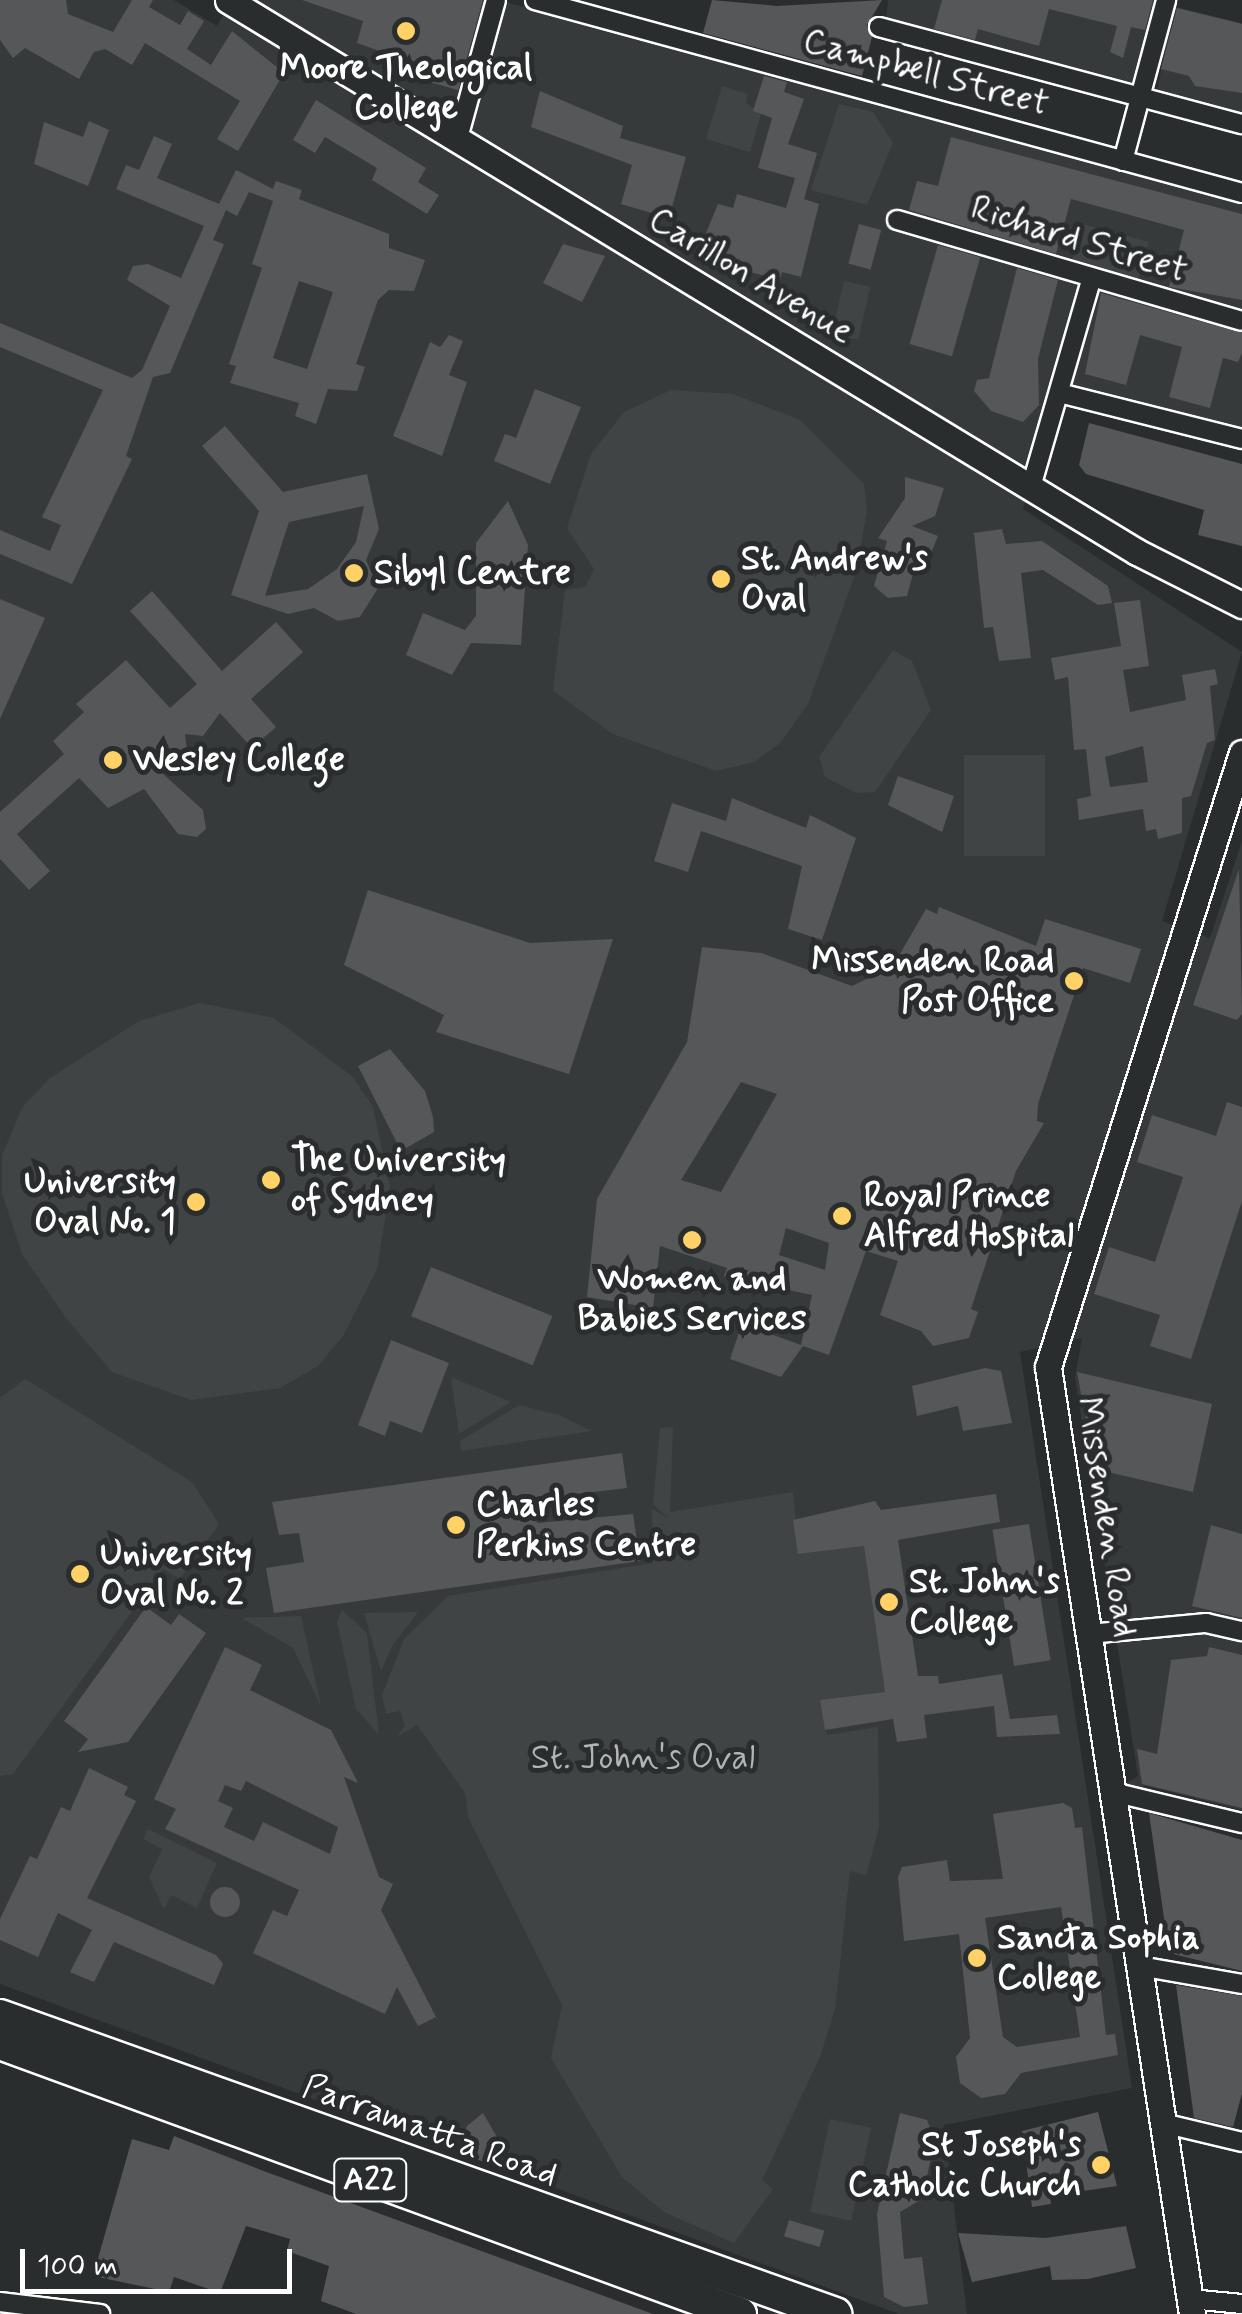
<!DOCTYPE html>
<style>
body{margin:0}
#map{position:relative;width:1242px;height:2314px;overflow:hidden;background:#2a2d2e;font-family:Mynerve,sans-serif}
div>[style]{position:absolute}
.built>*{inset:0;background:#373a3b}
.green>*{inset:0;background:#414445;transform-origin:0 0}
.building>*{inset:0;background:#555758;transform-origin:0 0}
.round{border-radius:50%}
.roads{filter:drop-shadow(2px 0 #fff) drop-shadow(-2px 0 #fff) drop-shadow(0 2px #fff) drop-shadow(0 -2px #fff)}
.street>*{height:18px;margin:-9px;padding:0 9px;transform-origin:9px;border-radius:9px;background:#2a2d2e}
.secondary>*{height:25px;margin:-12.5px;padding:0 12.5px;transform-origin:12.5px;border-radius:12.5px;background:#2a2d2e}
.highway>*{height:32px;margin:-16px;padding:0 16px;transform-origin:16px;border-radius:16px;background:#2a2d2e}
.dots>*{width:28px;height:28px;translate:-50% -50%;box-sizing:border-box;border:5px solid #2a2d2e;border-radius:50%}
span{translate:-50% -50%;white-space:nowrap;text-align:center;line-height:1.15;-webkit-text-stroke:10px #2a2d2e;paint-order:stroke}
.shield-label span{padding:2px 8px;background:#2a2d2e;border:2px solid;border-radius:8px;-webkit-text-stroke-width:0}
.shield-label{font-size:32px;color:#fff;font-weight:700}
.poi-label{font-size:35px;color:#fff;font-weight:700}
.left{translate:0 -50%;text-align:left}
.right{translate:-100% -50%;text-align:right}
.street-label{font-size:35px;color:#fff}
.park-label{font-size:35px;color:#b3b4b5}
.scale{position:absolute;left:20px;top:2249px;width:272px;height:45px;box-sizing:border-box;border:5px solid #fff;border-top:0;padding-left:12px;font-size:30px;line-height:35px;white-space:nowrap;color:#fff;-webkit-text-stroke:8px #2a2d2e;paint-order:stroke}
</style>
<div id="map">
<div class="built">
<div style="clip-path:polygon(0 0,174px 0,217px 26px,232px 0,499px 0,1242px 202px,1242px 429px,1058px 382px,1023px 509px,1242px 652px,1162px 921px,1210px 938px,1242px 841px,1242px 1810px,1147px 1786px,1113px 1792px,1138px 1776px,1075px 1377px,1082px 1338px,1020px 1352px,1132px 2088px,944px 2125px,967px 2314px,899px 2314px,0 1984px)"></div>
<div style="clip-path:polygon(888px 0,1152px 0,1157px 1px,1138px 78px,1128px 84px,886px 21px)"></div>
<div style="clip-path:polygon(1172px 6px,1242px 23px,1242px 116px,1157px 93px)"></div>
</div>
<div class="green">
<div style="clip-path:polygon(722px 86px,748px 94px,746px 103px,761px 114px,750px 152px,706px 139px)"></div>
<div style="clip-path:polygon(839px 104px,873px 112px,893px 143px,867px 205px,811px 190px)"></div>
<div style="left:1082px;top:224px;width:69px;height:42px;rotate:15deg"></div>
<div style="left:844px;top:281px;width:27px;height:54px;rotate:13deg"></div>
<div style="clip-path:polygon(671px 390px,733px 394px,800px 420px,864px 484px,867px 511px,856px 572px,808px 704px,780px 743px,754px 762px,716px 771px,613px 734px,553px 691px,565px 590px,585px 587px,594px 569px,567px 528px,591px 454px,624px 412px)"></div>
<div style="clip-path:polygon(893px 650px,912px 661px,931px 710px,875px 792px,856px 793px,825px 777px,819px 757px)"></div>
<div style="left:964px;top:755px;width:81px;height:101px"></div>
<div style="clip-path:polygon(200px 1003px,274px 1018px,352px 1076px,373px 1107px,390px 1187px,377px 1269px,343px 1336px,318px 1366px,280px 1388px,191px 1400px,112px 1372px,66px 1318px,22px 1254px,2px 1193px,2px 1155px,23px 1106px,50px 1078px,139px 1021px)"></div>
<div style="clip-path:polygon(451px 1377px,511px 1402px,459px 1434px)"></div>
<div style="clip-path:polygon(25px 1379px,192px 1482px,219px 1524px,180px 1579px,163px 1569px,13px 1774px,0 1776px,0 1398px)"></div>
<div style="clip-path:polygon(519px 1405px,559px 1415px,592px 1431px,461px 1451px,460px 1441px)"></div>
<div style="clip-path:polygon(673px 1427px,670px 1512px,793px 1492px,799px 1554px,864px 1546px,885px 1692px,820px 1701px,827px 1735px,878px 1727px,879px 1828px,866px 1875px,850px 1871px,835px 2009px,820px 2057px,762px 2180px,773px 2189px,734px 2243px,664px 2212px,622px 2177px,551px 2058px,562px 2005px,468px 1817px,465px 1793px,417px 1725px,395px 1738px,405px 1726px,400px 1711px,386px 1714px,382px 1695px,404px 1639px,448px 1596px,653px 1563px,652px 1509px,668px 1518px,653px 1504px,660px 1428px)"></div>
<div style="clip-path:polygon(342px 1610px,367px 1633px,379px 1735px,356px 1709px,337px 1622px)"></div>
<div style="clip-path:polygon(418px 1612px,392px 1646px,381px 1671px,364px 1613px)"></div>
<div style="clip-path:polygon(301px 1616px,321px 1706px,293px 1648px,242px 1618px)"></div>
<div style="clip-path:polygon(148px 1829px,217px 1863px,197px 1908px,171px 1895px,164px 1909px,149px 1877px,162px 1849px,143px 1839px)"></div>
<div style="left:830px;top:2119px;width:42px;height:95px;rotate:12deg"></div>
</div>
<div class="building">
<div style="clip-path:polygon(0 0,66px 0,68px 14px,113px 32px,132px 0,153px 0,149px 7px,180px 25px,188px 11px,204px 21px,187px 49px,211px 65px,232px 31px,284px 73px,238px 151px,217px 139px,240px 101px,145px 43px,132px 65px,105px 49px,94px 52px,79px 79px,25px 48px,13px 58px,0 40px)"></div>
<div style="clip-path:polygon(302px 0,483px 0,458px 90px,422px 80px,425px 67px,357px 43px,363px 21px)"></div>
<div style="clip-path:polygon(712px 0,777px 6px,882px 0,867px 25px,872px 37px,862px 76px,703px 33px)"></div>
<div style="clip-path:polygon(942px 0,1153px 0,1145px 30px,1131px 27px,1123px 58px,1110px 52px,1117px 26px,1049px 9px,1039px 46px,978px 29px,975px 40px,934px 29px)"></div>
<div style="clip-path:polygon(1177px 8px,1242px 24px,1242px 93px,1195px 86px,1189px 76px,1161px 69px)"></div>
<div style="clip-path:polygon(764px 76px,787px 82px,784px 92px,804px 99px,788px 144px,817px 153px,804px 199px,819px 204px,801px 277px,782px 272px,780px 280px,716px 263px,720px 248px,704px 238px,718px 204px,733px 208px,737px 194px,786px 208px,795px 178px,758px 168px,772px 118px,753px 111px)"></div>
<div style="clip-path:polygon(540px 91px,623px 126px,620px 138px,686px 157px,669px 218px,621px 204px,632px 165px,531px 127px)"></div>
<div style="clip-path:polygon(316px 100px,426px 168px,418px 182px,439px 195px,427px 214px,372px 180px,377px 168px,325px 137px,315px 153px,293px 140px)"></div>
<div style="clip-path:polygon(89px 121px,109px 130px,88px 186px,34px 164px,44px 122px,83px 137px)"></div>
<div style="clip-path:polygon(evenodd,154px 136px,172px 144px,157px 178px,219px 204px,236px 170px,273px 189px,276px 181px,302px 190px,299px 199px,389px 234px,389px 248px,425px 260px,414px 291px,389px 290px,378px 300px,356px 364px,365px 367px,357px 391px,328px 389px,316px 424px,295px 416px,299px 403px,230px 383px,236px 366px,229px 364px,262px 268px,252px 264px,273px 201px,249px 192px,237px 216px,226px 210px,213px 240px,224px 244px,170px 373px,153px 377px,126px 456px,132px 459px,72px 584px,0 554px,0 530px,50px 551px,61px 525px,42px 517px,103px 390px,0 347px,0 323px,132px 378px,142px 370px,170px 306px,127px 280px,133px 266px,148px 264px,181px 278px,204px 226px,116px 189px,126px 165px,139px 170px,154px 136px,299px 281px,333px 292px,307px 369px,273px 358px,299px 281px)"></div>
<div style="clip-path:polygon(951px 137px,1242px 214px,1242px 300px,1169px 287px,1184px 230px,1119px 212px,1071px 199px,1056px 254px,909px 210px,917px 181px,938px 186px)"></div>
<div style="left:859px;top:224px;width:23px;height:41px;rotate:15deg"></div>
<div style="clip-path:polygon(563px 244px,605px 256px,582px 302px,543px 283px)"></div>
<div style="left:938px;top:245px;width:44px;height:103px;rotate:16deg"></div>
<div style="clip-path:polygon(1017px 268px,1058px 280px,1038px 359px,1039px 405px,1023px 422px,991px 411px,974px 391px,977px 380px,989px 378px)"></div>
<div style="clip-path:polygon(1101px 293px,1242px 333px,1242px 353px,1238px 362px,1223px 358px,1210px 408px,1169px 397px,1182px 347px,1140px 335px,1126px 385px,1085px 374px)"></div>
<div style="clip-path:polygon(449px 335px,463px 341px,449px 375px,467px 382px,442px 456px,393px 436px,430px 342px,440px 347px)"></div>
<div style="clip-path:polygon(535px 389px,581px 407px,550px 484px,494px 461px,505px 434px,516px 438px)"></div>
<div style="clip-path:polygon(1089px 423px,1242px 464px,1242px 546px,1198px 535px,1204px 510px,1086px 474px,1079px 465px)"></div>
<div style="clip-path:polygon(evenodd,225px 426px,283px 492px,367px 474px,379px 529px,366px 560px,378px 588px,360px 617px,338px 621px,314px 608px,288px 614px,231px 595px,259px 511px,202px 446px,225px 426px,364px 506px,356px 542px,337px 569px,308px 589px,265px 596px,289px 522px,364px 506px)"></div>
<div style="clip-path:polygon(905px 477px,944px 488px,935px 516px,912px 526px,938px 536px,930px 556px,919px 552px,907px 596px,888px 598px,874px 586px,887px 541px,878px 538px,905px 498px)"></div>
<div style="clip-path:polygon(508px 501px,528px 545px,521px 645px,471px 643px,452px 675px,406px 655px,423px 613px,465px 630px,476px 616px,476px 543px)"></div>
<div style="clip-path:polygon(1002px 529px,1006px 544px,1042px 541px,1108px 586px,1112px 603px,1098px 605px,1043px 570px,1021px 573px,1031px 658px,999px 661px,993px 627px,984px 628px,974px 533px)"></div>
<div style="clip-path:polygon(152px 591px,222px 671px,276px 622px,303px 652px,251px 699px,276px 727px,252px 748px,220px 713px,203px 736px,185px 734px,187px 750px,162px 773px,203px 810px,206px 829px,197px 837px,178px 834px,144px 789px,108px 808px,79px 778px,17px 834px,50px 871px,29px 890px,0 859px,0 812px,64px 754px,53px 741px,84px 712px,76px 704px,126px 660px,170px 708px,197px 684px,130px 611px)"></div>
<div style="clip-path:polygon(0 599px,45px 618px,0 719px)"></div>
<div style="clip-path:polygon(evenodd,1140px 600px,1149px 666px,1123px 670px,1130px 712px,1186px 700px,1182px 675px,1215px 669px,1218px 684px,1210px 686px,1215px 740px,1207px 743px,1191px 796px,1182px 798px,1182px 833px,1158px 839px,1156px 829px,1146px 831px,1143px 809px,1079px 820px,1077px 799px,1091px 796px,1086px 749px,1074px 750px,1068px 677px,1055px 680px,1051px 658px,1121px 646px,1114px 603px,1140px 600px,1143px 746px,1148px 782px,1110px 787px,1105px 757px,1143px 746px)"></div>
<div style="clip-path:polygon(898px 776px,954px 796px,942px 832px,888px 805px)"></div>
<div style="clip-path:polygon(732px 798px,806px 828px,810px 815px,856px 838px,822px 940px,788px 929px,802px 866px,701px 831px,688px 872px,654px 861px,672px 803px,726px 821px)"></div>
<div style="clip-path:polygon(1239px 869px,1242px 1014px,1237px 1020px,1193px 1005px)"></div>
<div style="clip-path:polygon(368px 890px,530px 943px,613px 939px,569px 1074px,436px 1032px,444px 1015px,344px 965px)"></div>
<div style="clip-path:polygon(evenodd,939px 907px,1036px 946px,1045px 919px,1141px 949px,1130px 983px,1083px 968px,1038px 1104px,1037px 1121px,1044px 1123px,1016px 1171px,971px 1309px,978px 1312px,969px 1338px,933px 1346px,921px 1331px,880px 1315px,898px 1261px,866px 1251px,829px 1355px,803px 1346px,781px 1377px,730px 1359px,742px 1324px,801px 1345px,812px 1295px,724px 1276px,727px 1268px,660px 1246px,653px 1308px,587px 1297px,597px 1199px,687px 1042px,702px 947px,761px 953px,852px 986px,893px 966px,926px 909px,937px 914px,939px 907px,741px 1082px,777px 1094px,721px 1192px,681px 1180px,741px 1082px,939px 907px,786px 1228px,829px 1243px,825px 1270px,779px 1255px,786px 1228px)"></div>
<div style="clip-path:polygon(390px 1049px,425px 1091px,433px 1117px,434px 1132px,401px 1151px,358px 1066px)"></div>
<div style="clip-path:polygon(1227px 1102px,1242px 1107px,1242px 1201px,1191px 1359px,1150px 1346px,1160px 1315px,1094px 1294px,1109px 1247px,1155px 1262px,1183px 1177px,1137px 1162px,1152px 1115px,1216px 1136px)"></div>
<div style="left:431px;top:1267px;width:131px;height:53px;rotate:22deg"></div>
<div style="clip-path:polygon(391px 1340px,449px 1363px,422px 1433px,390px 1421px,385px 1436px,358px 1425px)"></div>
<div style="clip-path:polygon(985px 1368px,1001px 1371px,1012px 1423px,963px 1431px,958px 1406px,917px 1416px,912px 1386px)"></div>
<div style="clip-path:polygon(1077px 1372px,1212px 1404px,1193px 1492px,1095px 1469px)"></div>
<div style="clip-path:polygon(622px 1453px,627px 1488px,534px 1499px,537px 1523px,633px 1514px,640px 1561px,274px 1613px,266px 1568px,304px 1562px,299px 1533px,279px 1535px,272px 1502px)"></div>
<div style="clip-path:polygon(996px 1494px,1000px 1522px,898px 1540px,918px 1676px,938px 1676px,939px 1684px,1002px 1674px,1010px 1719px,1057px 1715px,1060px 1734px,997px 1737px,994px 1706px,924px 1715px,927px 1738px,897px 1742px,893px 1719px,825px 1730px,820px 1700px,885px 1692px,864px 1546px,798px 1554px,793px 1520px,875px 1501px,881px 1510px)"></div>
<div style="left:1029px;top:1524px;width:138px;height:37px;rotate:81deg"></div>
<div style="clip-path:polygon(1211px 1525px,1242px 1534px,1242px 1618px,1192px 1606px)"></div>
<div style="clip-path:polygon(146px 1607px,171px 1625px,179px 1614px,206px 1633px,128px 1742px,78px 1752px,88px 1739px,64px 1721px)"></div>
<div style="clip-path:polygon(evenodd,225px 1647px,262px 1665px,250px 1690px,331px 1730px,358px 1783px,344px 1777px,379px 1877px,393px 1884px,381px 1910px,436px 2017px,418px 2026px,397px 1987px,385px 2014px,253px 1953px,273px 1910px,287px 1916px,299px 1890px,165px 1829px,176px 1809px,154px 1799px,225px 1647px,246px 1781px,338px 1827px,330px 1854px,263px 1822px,254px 1841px,224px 1827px,233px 1808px,218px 1801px,225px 1785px,241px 1791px,246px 1781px)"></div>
<div style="clip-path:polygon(1209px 1647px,1242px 1655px,1242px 1808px,1142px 1784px,1137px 1749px,1157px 1754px,1171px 1660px,1207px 1656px)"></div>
<div style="clip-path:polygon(89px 1768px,128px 1787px,124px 1795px,136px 1801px,87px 1898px,216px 1955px,223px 1964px,214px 1985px,114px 1942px,94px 1982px,70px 1972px,92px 1930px,58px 1913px,38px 1957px,0 1940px,0 1919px,30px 1856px,37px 1859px,61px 1807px,70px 1811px)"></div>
<div style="clip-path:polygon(evenodd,1063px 1803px,1072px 1808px,1075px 1828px,1082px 1827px,1106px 2035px,1115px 2034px,1118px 2055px,1021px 2073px,1005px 2094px,981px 2098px,960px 2083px,956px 2057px,970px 2038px,959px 1934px,904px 1941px,898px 1877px,902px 1867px,947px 1860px,950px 1881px,1003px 1879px,993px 1814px,1063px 1803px,1061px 1907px,1080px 2037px,1017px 2047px,1003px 2037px,985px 1918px,1061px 1907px)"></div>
<div style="clip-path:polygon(1149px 1813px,1242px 1840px,1242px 1971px,1169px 1953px)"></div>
<div class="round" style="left:210px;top:1887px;width:30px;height:30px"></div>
<div style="clip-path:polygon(1176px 1985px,1242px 1996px,1242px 2093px,1233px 2127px,1194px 2118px)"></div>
<div style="clip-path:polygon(1098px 2112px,1117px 2186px,1050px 2196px,1051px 2204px,1032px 2207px,1022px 2131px)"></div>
<div style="clip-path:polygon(483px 2113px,519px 2175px,457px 2152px,467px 2126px)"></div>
<div style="clip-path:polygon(900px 2113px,927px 2120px,935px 2140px,922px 2199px,900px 2212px,904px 2259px,922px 2257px,928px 2304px,904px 2307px,884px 2297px,877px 2214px)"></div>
<div style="clip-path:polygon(174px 2136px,261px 2170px,653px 2314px,356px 2314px,321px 2301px,329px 2266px,287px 2251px,290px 2239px,246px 2226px,220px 2293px,174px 2277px,169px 2292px,93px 2276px,132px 2139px,169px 2150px)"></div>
<div style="left:789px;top:2220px;width:37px;height:17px;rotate:17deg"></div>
<div style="clip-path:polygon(1126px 2226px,1136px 2268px,1088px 2279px,1052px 2280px,1050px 2266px,972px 2282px,958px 2233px,1046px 2238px)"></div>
</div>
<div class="roads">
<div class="street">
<div style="left:535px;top:0;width:733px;rotate:15.27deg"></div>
<div style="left:879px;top:27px;width:376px;rotate:15deg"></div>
<div style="left:458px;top:138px;width:143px;rotate:-74.6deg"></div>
<div style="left:1123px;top:161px;width:167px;rotate:-75deg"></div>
<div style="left:897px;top:220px;width:359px;rotate:16.3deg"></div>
<div style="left:1063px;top:394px;width:185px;rotate:14.1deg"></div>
<div style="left:1031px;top:487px;width:215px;rotate:-73.8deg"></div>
<div style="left:1089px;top:1634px;width:118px;rotate:-5.4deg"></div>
<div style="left:1206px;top:1623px;width:37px;rotate:13deg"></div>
<div style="left:1113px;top:1792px;width:133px;rotate:13.5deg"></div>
<div style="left:1139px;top:1966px;width:105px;rotate:9.9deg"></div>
<div style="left:1163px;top:2123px;width:81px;rotate:13.5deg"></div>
<div style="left:1190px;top:2299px;width:52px;rotate:5.5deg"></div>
<div style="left:0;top:2302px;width:101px;rotate:6.8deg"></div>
</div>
<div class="secondary">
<div style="left:228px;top:0;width:1063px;rotate:31.27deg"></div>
<div style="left:1137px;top:552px;width:118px;rotate:26.8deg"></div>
<div style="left:1192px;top:2314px;width:958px;rotate:-98.65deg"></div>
<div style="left:1048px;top:1367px;width:644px;rotate:-72.47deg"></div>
</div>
<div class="highway">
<div style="left:0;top:2016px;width:887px;rotate:19.64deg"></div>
<div style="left:0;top:2043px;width:788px;rotate:20.11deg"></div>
</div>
</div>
<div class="dots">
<div style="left:406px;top:31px;background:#ffd166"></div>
<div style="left:354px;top:573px;background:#ffd166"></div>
<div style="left:721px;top:579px;background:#ffd166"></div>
<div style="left:113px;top:760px;background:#ffd166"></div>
<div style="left:1074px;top:981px;background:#ffd166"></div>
<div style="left:271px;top:1180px;background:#ffd166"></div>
<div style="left:196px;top:1202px;background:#ffd166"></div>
<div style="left:842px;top:1216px;background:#ffd166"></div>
<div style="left:692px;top:1240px;background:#ffd166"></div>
<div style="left:456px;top:1525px;background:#ffd166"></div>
<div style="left:80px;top:1574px;background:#ffd166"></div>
<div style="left:889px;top:1602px;background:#ffd166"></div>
<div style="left:977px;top:1958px;background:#ffd166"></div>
<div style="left:1101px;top:2165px;background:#ffd166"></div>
</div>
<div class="shield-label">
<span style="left:370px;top:2180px">A22</span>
</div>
<div class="poi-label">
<span style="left:406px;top:88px">Moore Theological<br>College</span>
<span class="left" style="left:741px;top:579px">St. Andrew's<br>Oval</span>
<span class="left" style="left:374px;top:573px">Sibyl Centre</span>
<span class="left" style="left:133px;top:760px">Wesley College</span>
<span class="right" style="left:1054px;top:981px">Missenden Road<br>Post Office</span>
<span class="left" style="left:291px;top:1180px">The University<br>of Sydney</span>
<span class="right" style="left:176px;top:1202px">University<br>Oval No. 1</span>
<span class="left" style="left:864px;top:1216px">Royal Prince<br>Alfred Hospital</span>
<span style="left:692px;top:1299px">Women and<br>Babies Services</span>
<span class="left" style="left:476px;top:1525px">Charles<br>Perkins Centre</span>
<span class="left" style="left:100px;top:1574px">University<br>Oval No. 2</span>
<span class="left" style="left:909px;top:1602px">St. John's<br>College</span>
<span class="left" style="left:997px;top:1958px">Sancta Sophia<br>College</span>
<span class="right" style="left:1081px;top:2165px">St Joseph's<br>Catholic Church</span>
</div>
<div class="street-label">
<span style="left:926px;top:73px;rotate:15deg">Campbell Street</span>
<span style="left:1079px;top:240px;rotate:17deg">Richard Street</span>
<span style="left:751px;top:276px;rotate:31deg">Carillon Avenue</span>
<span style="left:1106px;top:1517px;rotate:81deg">Missenden Road</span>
<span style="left:430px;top:2131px;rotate:20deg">Parramatta Road</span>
</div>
<div class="park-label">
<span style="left:643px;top:1758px">St. John's Oval</span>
</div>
<div class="scale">100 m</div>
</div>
